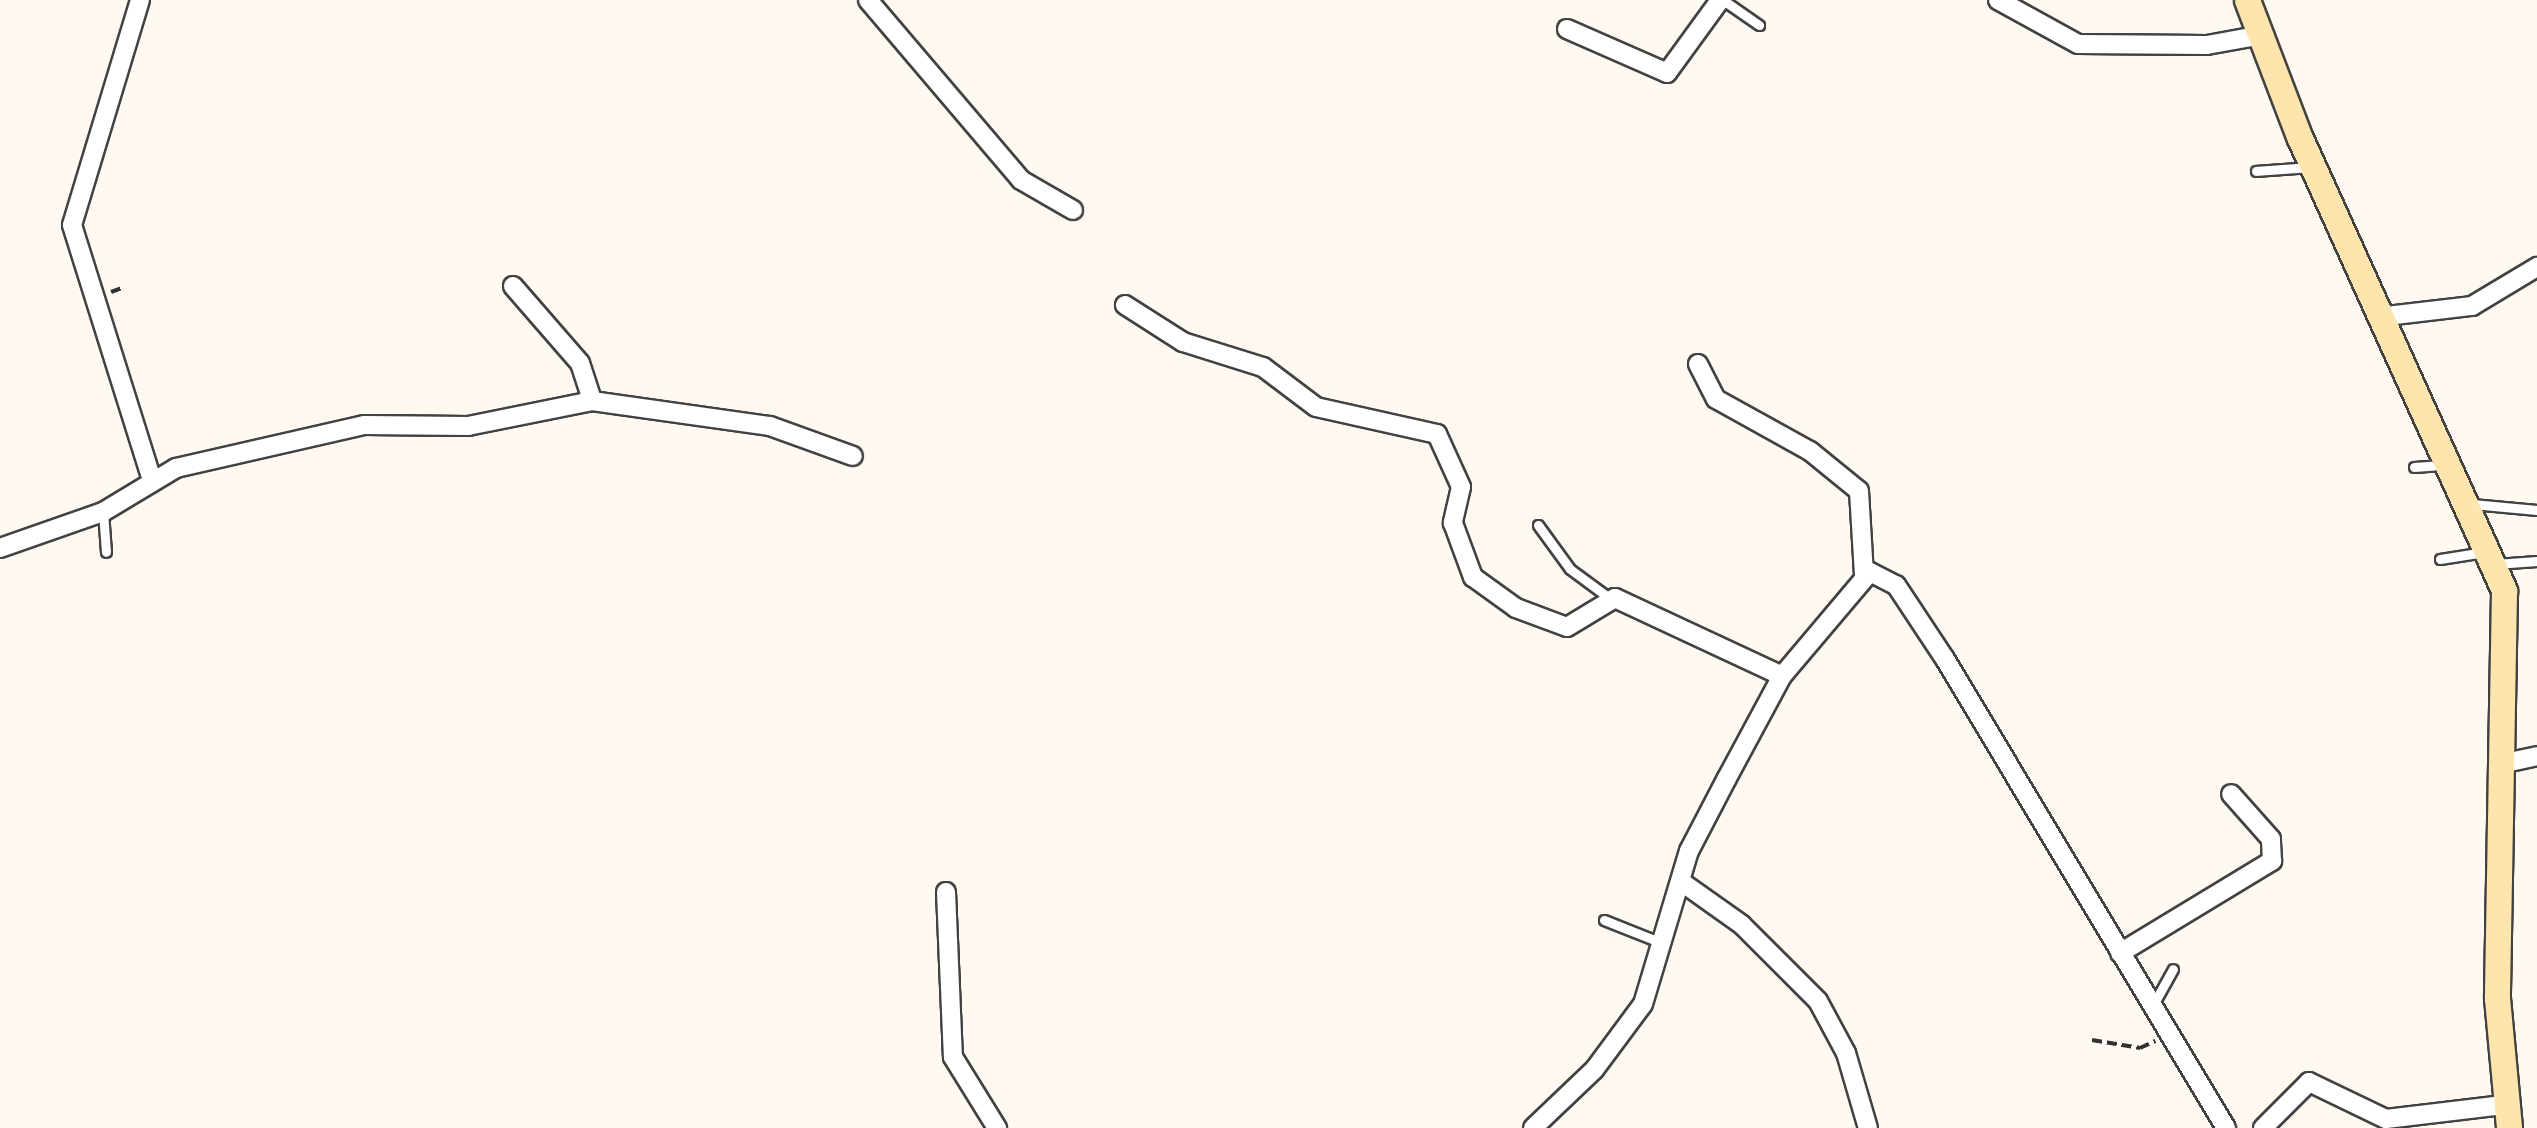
<!DOCTYPE html>
<style>
body{margin:0}
#map{position:relative;width:2537px;height:1128px;overflow:hidden;background:#fff9f1;font-family:"Noto Serif",serif}
div>[style]{position:absolute}
.path>*{height:4px;margin-top:-2px;transform-origin:0;background:repeating-linear-gradient(90deg,#313131 0 10px,transparent 0 15px)}
.roads{filter:drop-shadow(2px 0 #424242) drop-shadow(-2px 0 #424242) drop-shadow(0 2px #424242) drop-shadow(0 -2px #424242)}
.lane>*{height:9px;margin:-4.5px;padding:0 4.5px;transform-origin:4.5px;border-radius:4.5px;background:#fff}
.street>*{height:18px;margin:-9px;padding:0 9px;transform-origin:9px;border-radius:9px;background:#fff}
.secondary>*{height:25px;margin:-12.5px;padding:0 12.5px;transform-origin:12.5px;border-radius:12.5px;background:#fee4ad}
span{translate:-50% -50%;white-space:nowrap;text-align:center;line-height:1.15;-webkit-text-stroke:10px #fff;paint-order:stroke}
</style>
<div id="map">
<div class="path">
<div style="left:111px;top:292px;width:12px;rotate:-20deg"></div>
<div style="left:2092px;top:1040px;width:49px;rotate:9.5deg"></div>
<div style="left:2140px;top:1048px;width:17px;rotate:-25deg"></div>
</div>
<div class="roads">
<div class="lane">
<div style="left:1723px;top:0;width:44px;rotate:34.8deg"></div>
<div style="left:2256px;top:171px;width:54px;rotate:-4.2deg"></div>
<div style="left:2414px;top:467px;width:31px;rotate:-4deg"></div>
<div style="left:2472px;top:504px;width:65px;rotate:5.3deg"></div>
<div style="left:103px;top:512px;width:40px;rotate:85.7deg"></div>
<div style="left:1538px;top:525px;width:54px;rotate:54deg"></div>
<div style="left:1570px;top:569px;width:47px;rotate:36.4deg"></div>
<div style="left:2440px;top:559px;width:45px;rotate:-9deg"></div>
<div style="left:2495px;top:564px;width:42px;rotate:-4.1deg"></div>
<div style="left:1604px;top:920px;width:62px;rotate:21.6deg"></div>
<div style="left:2153px;top:1005px;width:41px;rotate:-60.9deg"></div>
</div>
<div class="street">
<div style="left:140px;top:0;width:235px;rotate:106.8deg"></div>
<div style="left:72px;top:225px;width:267px;rotate:72.6deg"></div>
<div style="left:868px;top:0;width:236px;rotate:49.6deg"></div>
<div style="left:1021px;top:180px;width:60px;rotate:30deg"></div>
<div style="left:1998px;top:0;width:91px;rotate:28.8deg"></div>
<div style="left:2078px;top:44px;width:129px;rotate:0.4deg"></div>
<div style="left:2207px;top:45px;width:51px;rotate:-10.2deg"></div>
<div style="left:1567px;top:29px;width:109px;rotate:23.7deg"></div>
<div style="left:1667px;top:73px;width:90px;rotate:-54deg"></div>
<div style="left:513px;top:286px;width:102px;rotate:49deg"></div>
<div style="left:580px;top:363px;width:40px;rotate:72deg"></div>
<div style="left:1125px;top:305px;width:69px;rotate:32.5deg"></div>
<div style="left:1183px;top:342px;width:84px;rotate:17.4deg"></div>
<div style="left:1263px;top:367px;width:66px;rotate:37deg"></div>
<div style="left:1316px;top:407px;width:124px;rotate:12.6deg"></div>
<div style="left:1437px;top:434px;width:58px;rotate:65.6deg"></div>
<div style="left:1461px;top:487px;width:37px;rotate:103deg"></div>
<div style="left:1453px;top:523px;width:58px;rotate:69.7deg"></div>
<div style="left:1473px;top:577px;width:53px;rotate:35.8deg"></div>
<div style="left:1516px;top:608px;width:54px;rotate:20.4deg"></div>
<div style="left:1567px;top:627px;width:56px;rotate:-31.1deg"></div>
<div style="left:1615px;top:598px;width:184px;rotate:25deg"></div>
<div style="left:2378px;top:317px;width:95px;rotate:-6.7deg"></div>
<div style="left:2472px;top:306px;width:76px;rotate:-31deg"></div>
<div style="left:1698px;top:364px;width:39px;rotate:63deg"></div>
<div style="left:1716px;top:399px;width:107px;rotate:29deg"></div>
<div style="left:1810px;top:451px;width:63px;rotate:39.2deg"></div>
<div style="left:1859px;top:491px;width:83px;rotate:86.6deg"></div>
<div style="left:0;top:548px;width:109px;rotate:-19.3deg"></div>
<div style="left:103px;top:512px;width:85px;rotate:-31.1deg"></div>
<div style="left:176px;top:468px;width:193px;rotate:-12.9deg"></div>
<div style="left:364px;top:425px;width:104px;rotate:0.6deg"></div>
<div style="left:468px;top:426px;width:126px;rotate:-11.4deg"></div>
<div style="left:592px;top:401px;width:180px;rotate:8deg"></div>
<div style="left:770px;top:426px;width:88px;rotate:19.9deg"></div>
<div style="left:2505px;top:763px;width:33px;rotate:-12deg"></div>
<div style="left:1683px;top:883px;width:72px;rotate:35.4deg"></div>
<div style="left:1742px;top:925px;width:107px;rotate:45deg"></div>
<div style="left:1818px;top:1001px;width:59px;rotate:61.7deg"></div>
<div style="left:1846px;top:1053px;width:78px;rotate:73.7deg"></div>
<div style="left:946px;top:892px;width:165px;rotate:87.6deg"></div>
<div style="left:953px;top:1057px;width:84px;rotate:58.2deg"></div>
<div style="left:2120px;top:953px;width:178px;rotate:-31.2deg"></div>
<div style="left:2272px;top:861px;width:22px;rotate:-93deg"></div>
<div style="left:2271px;top:839px;width:60px;rotate:-131.6deg"></div>
<div style="left:1533px;top:1128px;width:84px;rotate:-43.6deg"></div>
<div style="left:1594px;top:1070px;width:82px;rotate:-53.4deg"></div>
<div style="left:1643px;top:1004px;width:160px;rotate:-73.3deg"></div>
<div style="left:1689px;top:851px;width:82px;rotate:-62.5deg"></div>
<div style="left:1727px;top:778px;width:116px;rotate:-61.7deg"></div>
<div style="left:1782px;top:676px;width:136px;rotate:-49.8deg"></div>
<div style="left:1870px;top:572px;width:29px;rotate:27deg"></div>
<div style="left:1896px;top:585px;width:89px;rotate:56.5deg"></div>
<div style="left:1945px;top:659px;width:547px;rotate:59.07deg"></div>
<div style="left:2263px;top:1128px;width:65px;rotate:-45deg"></div>
<div style="left:2309px;top:1082px;width:85px;rotate:25.7deg"></div>
<div style="left:2386px;top:1119px;width:118px;rotate:-6.8deg"></div>
</div>
<div class="secondary">
<div style="left:2247px;top:0;width:146px;rotate:69.1deg"></div>
<div style="left:2299px;top:136px;width:499px;rotate:65.7deg"></div>
<div style="left:2504px;top:591px;width:407px;rotate:91deg"></div>
<div style="left:2497px;top:998px;width:131px;rotate:84.7deg"></div>
</div>
</div>
</div>
